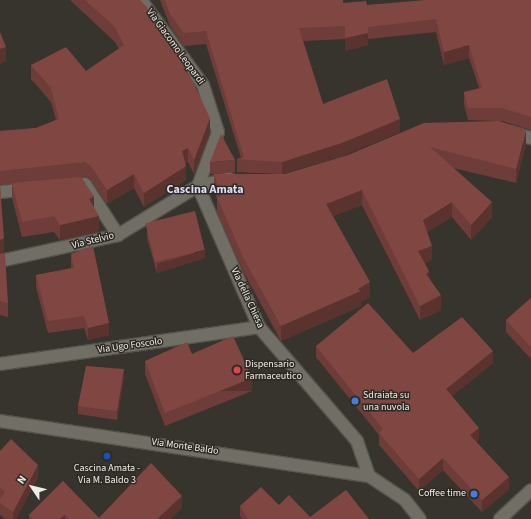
<!DOCTYPE html>
<style>
body{margin:0}
#map{position:relative;width:531px;height:519px;overflow:hidden;background:#37342d;font-family:"Source Sans 3",sans-serif}
div>[style]{position:absolute}
.roads{filter:drop-shadow(1px 0 #54524c) drop-shadow(-1px 0 #54524c) drop-shadow(0 1px #54524c) drop-shadow(0 -1px #54524c)}
.minor>*{height:12px;margin:-6px;padding:0 6px;transform-origin:6px;border-radius:6px;background:#716e65}
.wall>*{inset:0;background:#6e3d39}
.shaded-wall>*{inset:0;background:#5a322e;transform-origin:0 0}
.building>*{inset:0;background:#804742;transform-origin:0 0}
.dots>*{width:11px;height:11px;translate:-50% -50%;box-sizing:border-box;border:2px solid #2d2a23;border-radius:50%}
span{translate:-50% -50%;white-space:nowrap;text-align:center;line-height:1.15;-webkit-text-stroke:3px #2d2a23;paint-order:stroke}
.street-label{font-size:10px;color:#eeece7}
.poi-label{font-size:10px;color:#eeece7}
.left{translate:0 -50%;text-align:left}
.right{translate:-100% -50%;text-align:right}
.quarter-label{font-size:12px;color:#dfddfb;font-weight:700}
.north{position:absolute;left:12px;top:467px;width:40px;height:40px;-webkit-text-stroke:3px #2d2a23;paint-order:stroke;rotate:305deg;font-size:11px;font-weight:700;line-height:16px;text-align:center;color:#eeece7}
.north::after{content:'';display:block;margin:auto;width:14px;height:18px;background:#eeece7;clip-path:polygon(50% 0,100% 100%,50% 72%,0 100%)}
</style>
<div id="map">
<div class="roads">
<div class="minor">
<div style="left:141px;top:0;width:105px;rotate:53.9deg"></div>
<div style="left:203px;top:85px;width:49px;rotate:72.3deg"></div>
<div style="left:218px;top:132px;width:58px;rotate:110.3deg"></div>
<div style="left:511px;top:132px;width:21px;rotate:17deg"></div>
<div style="left:85px;top:184px;width:61px;rotate:57.1deg"></div>
<div style="left:198px;top:186px;width:154px;rotate:66.6deg"></div>
<div style="left:259px;top:327px;width:150px;rotate:49.3deg"></div>
<div style="left:357px;top:441px;width:37px;rotate:71deg"></div>
<div style="left:0;top:192px;width:29px;rotate:-6deg"></div>
<div style="left:0;top:261px;width:121px;rotate:-12.4deg"></div>
<div style="left:118px;top:235px;width:94px;rotate:-31.5deg"></div>
<div style="left:198px;top:186px;width:32px;rotate:-13deg"></div>
<div style="left:0;top:364px;width:262px;rotate:-8.1deg"></div>
<div style="left:0;top:421px;width:373px;rotate:8.5deg"></div>
<div style="left:369px;top:476px;width:43px;rotate:33.7deg"></div>
<div style="left:405px;top:500px;width:24px;rotate:52deg"></div>
<div style="left:500px;top:519px;width:42px;rotate:-43.1deg"></div>
</div>
</div>
<div class="wall">
<div style="clip-path:polygon(70px 0,140px 0,210px 132px,194px 174px,188px 162px,185px 163px,186px 180px,144px 207px,134px 188px,107px 204px,91px 180px,85px 177px,81px 177px,94px 208px,99px 232px,60px 240px,54px 232px,22px 237px,12px 198px,12px 184px,0 185px,4px 252px,0 254px,0 131px,36px 128px,56px 120px,51px 102px,31px 79px,31px 65px,86px 71px,119px 49px,115px 42px)"></div>
<div style="clip-path:polygon(evenodd,160px 0,343px 0,343px 3px,367px 5px,531px 0,531px 130px,502px 121px,499px 121px,526px 144px,516px 183px,453px 168px,492px 217px,471px 240px,452px 217px,427px 232px,432px 260px,425px 263px,429px 277px,441px 310px,420px 320px,362px 205px,333px 216px,370px 297px,361px 302px,361px 306px,281px 341px,243px 271px,217px 212px,217px 199px,214px 189px,214px 174px,210px 174px,210px 162px,235px 160px,235px 172px,215px 174px,279px 174px,237px 172px,237px 159px,241px 158px,206px 44px,184px 46px,170px 26px,160px 0,436px 32px,444px 65px,469px 58px,479px 88px,464px 92px,464px 104px,468px 120px,496px 121px,285px 174px,282px 174px,342px 156px,400px 132px,323px 104px,303px 41px,345px 39px,345px 51px,368px 45px,368px 39px,436px 32px)"></div>
<div style="clip-path:polygon(147px 229px,205px 258px,157px 273px,147px 238px)"></div>
<div style="clip-path:polygon(0 254px,8px 303px,8px 317px,0 315px)"></div>
<div style="clip-path:polygon(71px 254px,109px 335px,88px 340px,84px 328px,48px 333px,36px 287px,36px 275px,71px 268px)"></div>
<div style="clip-path:polygon(531px 298px,531px 359px,506px 332px,506px 320px)"></div>
<div style="clip-path:polygon(316px 346px,413px 353px,493px 363px,452px 396px,479px 439px,476px 442px,509px 489px,482px 512px,443px 470px,419px 491px,379px 445px,379px 435px,316px 357px)"></div>
<div style="clip-path:polygon(192px 354px,252px 391px,165px 426px,145px 374px,145px 361px)"></div>
<div style="clip-path:polygon(124px 378px,117px 420px,78px 414px,78px 406px)"></div>
<div style="clip-path:polygon(0 451px,38px 477px,16px 519px,6px 519px,0 515px)"></div>
<div style="clip-path:polygon(63px 481px,99px 518px,182px 508px,170px 519px,29px 519px,29px 515px)"></div>
<div style="clip-path:polygon(279px 505px,310px 517px,369px 519px,242px 519px,240px 516px,240px 506px)"></div>
</div>
<div class="shaded-wall">
<div style="clip-path:polygon(368px 33px,368px 45px,345px 51px,345px 38px)"></div>
<div style="clip-path:polygon(469px 45px,469px 58px,444px 65px,444px 52px)"></div>
<div style="clip-path:polygon(6px 47px,6px 61px,0 64px,0 49px)"></div>
<div style="clip-path:polygon(210px 118px,210px 132px,194px 174px,194px 160px)"></div>
<div style="clip-path:polygon(400px 119px,400px 132px,342px 156px,282px 174px,282px 162px)"></div>
<div style="clip-path:polygon(526px 130px,526px 144px,516px 183px,516px 169px)"></div>
<div style="clip-path:polygon(188px 148px,188px 162px,182px 165px,182px 151px)"></div>
<div style="clip-path:polygon(186px 166px,186px 180px,144px 207px,144px 193px)"></div>
<div style="clip-path:polygon(134px 174px,134px 188px,107px 204px,107px 190px)"></div>
<div style="clip-path:polygon(362px 190px,362px 205px,326px 219px,326px 204px)"></div>
<div style="clip-path:polygon(94px 196px,94px 212px,89px 199px)"></div>
<div style="clip-path:polygon(452px 202px,452px 217px,423px 235px,423px 220px)"></div>
<div style="clip-path:polygon(492px 202px,492px 217px,471px 240px,471px 225px)"></div>
<div style="clip-path:polygon(99px 216px,99px 232px,60px 240px,60px 225px)"></div>
<div style="clip-path:polygon(4px 238px,4px 252px,0 254px,0 240px)"></div>
<div style="clip-path:polygon(432px 246px,432px 260px,418px 266px,418px 251px)"></div>
<div style="clip-path:polygon(205px 250px,205px 258px,157px 273px,157px 264px)"></div>
<div style="clip-path:polygon(429px 271px,429px 286px,426px 274px)"></div>
<div style="clip-path:polygon(370px 282px,370px 297px,361px 302px,361px 306px,281px 341px,281px 326px,358px 289px)"></div>
<div style="clip-path:polygon(441px 295px,441px 310px,420px 320px,420px 306px)"></div>
<div style="clip-path:polygon(109px 323px,109px 335px,88px 340px,88px 328px)"></div>
<div style="clip-path:polygon(493px 351px,493px 363px,446px 401px,446px 389px)"></div>
<div style="clip-path:polygon(124px 369px,124px 378px,117px 420px,117px 411px)"></div>
<div style="left:252px;top:378px;width:13px;height:94px;rotate:90deg"></div>
<div style="clip-path:polygon(479px 428px,479px 439px,470px 447px,470px 435px)"></div>
<div style="clip-path:polygon(443px 458px,443px 470px,419px 491px,419px 479px)"></div>
<div style="clip-path:polygon(38px 465px,38px 477px,16px 519px,13px 519px,13px 512px)"></div>
<div style="clip-path:polygon(509px 477px,509px 489px,482px 512px,482px 500px)"></div>
<div style="clip-path:polygon(182px 496px,182px 508px,170px 519px,157px 519px)"></div>
<div style="clip-path:polygon(65px 515px,65px 519px,59px 519px)"></div>
</div>
<div class="building">
<div style="clip-path:polygon(85px 0,140px 0,146px 6px,182px 59px,210px 118px,194px 160px,188px 148px,182px 151px,186px 166px,144px 193px,134px 174px,107px 190px,91px 166px,85px 162px,0 171px,0 131px,36px 128px,59px 119px,51px 88px,31px 65px,66px 47px,86px 71px,124px 45px,115px 27px)"></div>
<div style="clip-path:polygon(165px 0,343px 0,343px 3px,366px 1px,367px 5px,426px 0,531px 0,531px 117px,502px 108px,468px 108px,464px 92px,482px 88px,469px 45px,444px 52px,436px 19px,368px 27px,368px 33px,345px 38px,345px 26px,299px 28px,323px 104px,387px 79px,400px 119px,342px 143px,282px 162px,237px 159px,244px 157px,206px 31px,184px 33px,170px 14px)"></div>
<div style="clip-path:polygon(0 32px,6px 47px,0 49px)"></div>
<div style="clip-path:polygon(499px 121px,526px 130px,516px 169px,430px 147px,492px 202px,471px 225px,452px 202px,423px 220px,432px 246px,418px 251px,429px 271px,426px 274px,441px 295px,420px 306px,362px 190px,326px 204px,370px 282px,358px 289px,361px 291px,281px 326px,243px 257px,217px 197px,221px 196px,214px 174px,285px 174px,348px 155px,424px 123px)"></div>
<div style="clip-path:polygon(221px 134px,235px 160px,210px 162px)"></div>
<div style="clip-path:polygon(81px 177px,94px 196px,89px 199px,99px 216px,60px 225px,54px 216px,22px 222px,12px 183px)"></div>
<div style="clip-path:polygon(0 185px,4px 238px,0 240px)"></div>
<div style="left:195px;top:211px;width:40px;height:51px;rotate:76deg"></div>
<div style="clip-path:polygon(93px 246px,109px 323px,88px 328px,84px 316px,48px 321px,36px 275px,74px 268px,71px 254px)"></div>
<div style="clip-path:polygon(5px 253px,8px 303px,0 301px,0 254px)"></div>
<div style="clip-path:polygon(531px 298px,531px 347px,506px 320px)"></div>
<div style="clip-path:polygon(368px 303px,413px 353px,462px 317px,493px 351px,446px 389px,479px 428px,470px 435px,509px 477px,482px 500px,443px 458px,419px 479px,379px 433px,383px 429px,316px 346px)"></div>
<div style="clip-path:polygon(233px 336px,252px 378px,165px 413px,145px 361px,187px 342px,192px 354px)"></div>
<div style="clip-path:polygon(86px 366px,124px 369px,117px 411px,78px 406px)"></div>
<div style="clip-path:polygon(11px 439px,38px 465px,13px 512px,0 503px,0 499px,5px 492px,0 488px,0 451px)"></div>
<div style="clip-path:polygon(151px 463px,182px 496px,157px 519px,69px 519px,65px 515px,59px 519px,33px 519px,29px 515px,63px 481px,99px 518px)"></div>
<div style="clip-path:polygon(261px 487px,279px 505px,289px 495px,310px 517px,346px 490px,369px 519px,248px 519px,240px 506px)"></div>
</div>
<div class="dots">
<div style="left:237px;top:370px;background:#e0444e"></div>
<div style="left:355px;top:401px;background:#3f7fe0"></div>
<div style="left:107px;top:456px;background:#1a4fb4"></div>
<div style="left:474px;top:494px;background:#3f7fe0"></div>
</div>
<div class="street-label">
<span style="left:175px;top:47px;rotate:54deg">Via Giacomo Leopardi</span>
<span style="left:93px;top:241px;rotate:-14deg">Via Stelvio</span>
<span style="left:247px;top:298px;rotate:65deg">Via della Chiesa</span>
<span style="left:130px;top:346px;rotate:-8deg">Via Ugo Foscolo</span>
<span style="left:185px;top:447px;rotate:8deg">Via Monte Baldo</span>
</div>
<div class="poi-label">
<span class="left" style="left:245px;top:370px">Dispensario<br>Farmaceutico</span>
<span class="left" style="left:363px;top:401px">Sdraiata su<br>una nuvola</span>
<span style="left:107px;top:474px">Cascina Amata -<br>Via M. Baldo 3</span>
<span class="right" style="left:466px;top:494px">Coffee time</span>
</div>
<div class="quarter-label">
<span style="left:205px;top:190px">Cascina Amata</span>
</div>
<div class="north">N</div>
</div>
